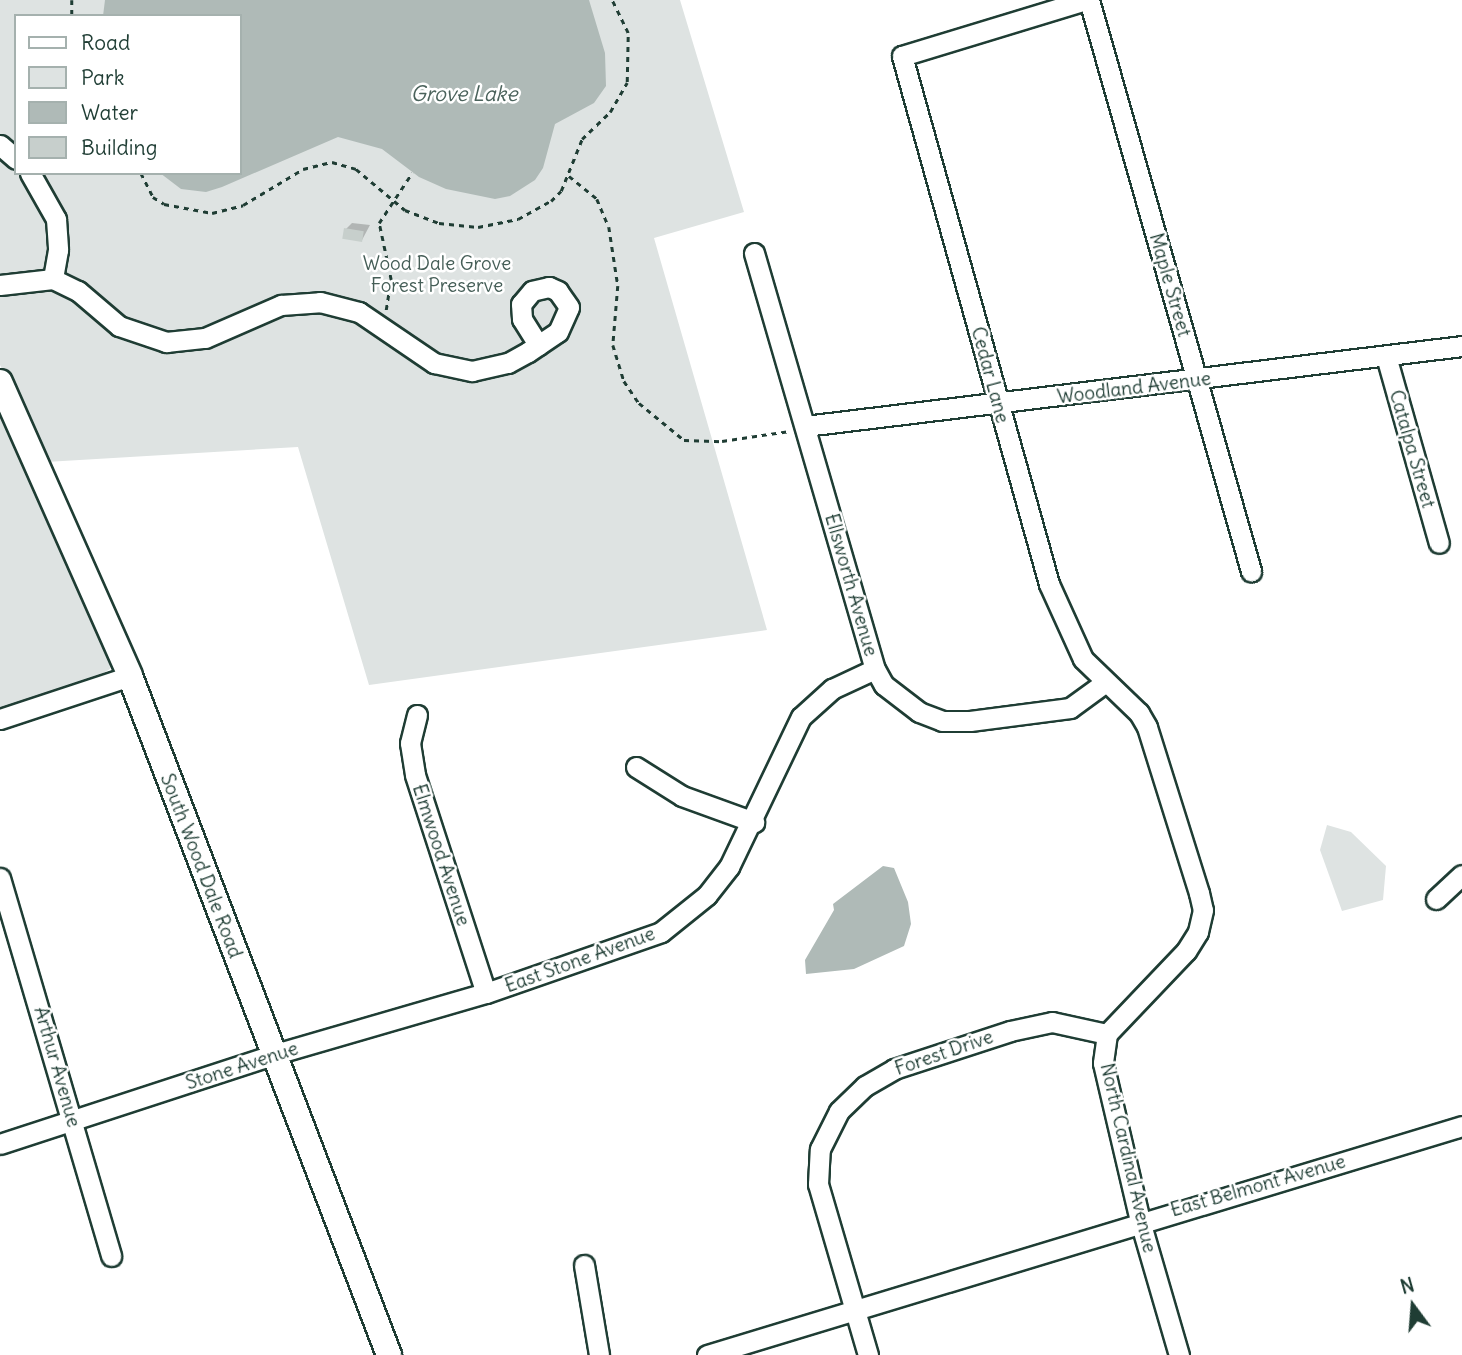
<!DOCTYPE html>
<style>
body{margin:0}
#map{position:relative;width:1462px;height:1355px;overflow:hidden;background:#fff;font-family:Delius,sans-serif}
div>[style]{position:absolute}
.green>*{inset:0;background:#dee3e2}
.water>*{inset:0;background:#afbab7}
.shadow>*{inset:0;background:#0003}
.building>*{inset:0;background:#c7cfcc;transform-origin:0 0}
.path>*{height:2.5px;margin-top:-1.25px;transform-origin:0;background:repeating-linear-gradient(90deg,#1f3d34 0 5px,transparent 0 10px)}
.roads{filter:drop-shadow(2px 0 #1f3d34) drop-shadow(-2px 0 #1f3d34) drop-shadow(0 2px #1f3d34) drop-shadow(0 -2px #1f3d34)}
.minor>*{height:19px;margin:-9.5px;padding:0 9.5px;transform-origin:9.5px;border-radius:9.5px;background:#fff}
.major>*{height:24px;margin:-12px;padding:0 12px;transform-origin:12px;border-radius:12px;background:#fff}
span{translate:-50% -50%;white-space:nowrap;text-align:center;line-height:1.15;-webkit-text-stroke:5px #fff;paint-order:stroke}
.park-label{font-size:19px;color:#455e57}
.street-label{font-size:19px;color:#1f3d34}
.water-label{font-size:21px;color:#4a625b;font-style:italic}
.legend{position:absolute;left:14px;top:14px;width:228px;height:161px;box-sizing:border-box;background:#fff;border:2px solid #a5b1ae;margin:0;padding:9px 12px;list-style:none;font-size:21px;color:#1f3d34}
.legend li{display:flex;align-items:center;gap:14px;height:35px}
.legend b{width:35px;border:2px solid #a5b1ae}
.north{position:absolute;left:1378px;top:1271px;width:70px;height:70px;-webkit-text-stroke:5px #fff;paint-order:stroke;rotate:344deg;font-size:19px;font-weight:700;line-height:28px;text-align:center;color:#1f3d34}
.north::after{content:'';display:block;margin:auto;width:24px;height:32px;background:#1f3d34;clip-path:polygon(50% 0,100% 100%,50% 72%,0 100%)}
</style>
<div id="map">
<div class="green">
<div style="clip-path:polygon(evenodd,0 0,680px 0,744px 212px,654px 238px,767px 630px,369px 685px,298px 447px,46px 462px,0 365px,0 0,16px 16px,240px 16px,240px 173px,16px 173px,16px 16px)"></div>
<div style="clip-path:polygon(0 412px,109px 655px,110px 669px,92px 680px,0 708px)"></div>
<div style="clip-path:polygon(1327px 825px,1351px 832px,1386px 866px,1383px 900px,1342px 911px,1320px 850px)"></div>
</div>
<div class="water">
<div style="clip-path:polygon(105px 0,589px 0,605px 53px,606px 86px,594px 103px,555px 124px,543px 168px,535px 180px,510px 196px,495px 199px,446px 189px,419px 177px,382px 149px,338px 137px,222px 187px,206px 192px,181px 189px,160px 173px,240px 173px,240px 16px,103px 16px)"></div>
<div style="clip-path:polygon(883px 866px,894px 868px,908px 902px,911px 924px,904px 946px,854px 969px,806px 974px,805px 960px,834px 910px,833px 904px)"></div>
</div>
<div class="shadow">
<div style="clip-path:polygon(352px 223px,370px 225px,362px 240px,346px 229px)"></div>
</div>
<div class="building">
<div style="left:344px;top:228px;width:20px;height:11px;rotate:9deg"></div>
</div>
<div class="path">
<div style="left:72px;top:0;width:16px;rotate:90deg"></div>
<div style="left:141px;top:173px;width:27px;rotate:63deg"></div>
<div style="left:153px;top:197px;width:13px;rotate:32deg"></div>
<div style="left:164px;top:204px;width:49px;rotate:10.6deg"></div>
<div style="left:212px;top:213px;width:32px;rotate:-14deg"></div>
<div style="left:243px;top:205px;width:70px;rotate:-31deg"></div>
<div style="left:303px;top:169px;width:30px;rotate:-14deg"></div>
<div style="left:332px;top:162px;width:25px;rotate:16deg"></div>
<div style="left:356px;top:169px;width:64px;rotate:39.9deg"></div>
<div style="left:405px;top:210px;width:36px;rotate:21deg"></div>
<div style="left:439px;top:223px;width:39px;rotate:6deg"></div>
<div style="left:478px;top:227px;width:41px;rotate:-11.3deg"></div>
<div style="left:518px;top:219px;width:38px;rotate:-29deg"></div>
<div style="left:551px;top:201px;width:14px;rotate:-45deg"></div>
<div style="left:561px;top:191px;width:56px;rotate:-68deg"></div>
<div style="left:582px;top:139px;width:39px;rotate:-44deg"></div>
<div style="left:610px;top:112px;width:34px;rotate:-60deg"></div>
<div style="left:627px;top:82px;width:49px;rotate:-88.8deg"></div>
<div style="left:628px;top:33px;width:37px;rotate:-116deg"></div>
<div style="left:569px;top:176px;width:36px;rotate:39deg"></div>
<div style="left:597px;top:199px;width:30px;rotate:67deg"></div>
<div style="left:609px;top:227px;width:60px;rotate:81.3deg"></div>
<div style="left:618px;top:286px;width:59px;rotate:94.8deg"></div>
<div style="left:613px;top:345px;width:38px;rotate:73deg"></div>
<div style="left:624px;top:381px;width:27px;rotate:56deg"></div>
<div style="left:639px;top:403px;width:58px;rotate:39.4deg"></div>
<div style="left:684px;top:440px;width:38px;rotate:2deg"></div>
<div style="left:722px;top:441px;width:69px;rotate:-8.4deg"></div>
<div style="left:386px;top:310px;width:30px;rotate:-81deg"></div>
<div style="left:391px;top:280px;width:58px;rotate:-101.9deg"></div>
<div style="left:379px;top:223px;width:60px;rotate:-56.6deg"></div>
</div>
<div class="roads">
<div class="minor">
<div style="left:1086px;top:0;width:192px;rotate:163.1deg"></div>
<div style="left:902px;top:56px;width:548px;rotate:74.44deg"></div>
<div style="left:1049px;top:584px;width:82px;rotate:65.6deg"></div>
<div style="left:1083px;top:659px;width:78px;rotate:44deg"></div>
<div style="left:1139px;top:713px;width:16px;rotate:60deg"></div>
<div style="left:1147px;top:727px;width:174px;rotate:72.6deg"></div>
<div style="left:1199px;top:893px;width:17px;rotate:77deg"></div>
<div style="left:1203px;top:910px;width:23px;rotate:103deg"></div>
<div style="left:1198px;top:932px;width:22px;rotate:122deg"></div>
<div style="left:1186px;top:951px;width:115px;rotate:133.6deg"></div>
<div style="left:1107px;top:1034px;width:29px;rotate:98deg"></div>
<div style="left:1103px;top:1063px;width:162px;rotate:76.8deg"></div>
<div style="left:1140px;top:1221px;width:140px;rotate:73.8deg"></div>
<div style="left:1089px;top:0;width:594px;rotate:74.16deg"></div>
<div style="left:0;top:145px;width:21px;rotate:41deg"></div>
<div style="left:30px;top:173px;width:53px;rotate:60.5deg"></div>
<div style="left:56px;top:219px;width:31px;rotate:86deg"></div>
<div style="left:58px;top:250px;width:29px;rotate:100deg"></div>
<div style="left:754px;top:253px;width:433px;rotate:73.8deg"></div>
<div style="left:875px;top:669px;width:18px;rotate:61deg"></div>
<div style="left:884px;top:685px;width:44px;rotate:37.6deg"></div>
<div style="left:919px;top:712px;width:25px;rotate:21deg"></div>
<div style="left:942px;top:721px;width:28px"></div>
<div style="left:970px;top:721px;width:101px;rotate:-7.4deg"></div>
<div style="left:1070px;top:708px;width:41px;rotate:-36deg"></div>
<div style="left:0;top:285px;width:53px;rotate:-6.5deg"></div>
<div style="left:53px;top:279px;width:28px;rotate:26deg"></div>
<div style="left:78px;top:291px;width:54px;rotate:40.5deg"></div>
<div style="left:119px;top:326px;width:50px;rotate:18.8deg"></div>
<div style="left:166px;top:342px;width:39px;rotate:-6deg"></div>
<div style="left:205px;top:338px;width:83px;rotate:-23.5deg"></div>
<div style="left:281px;top:305px;width:39px;rotate:-4deg"></div>
<div style="left:320px;top:302px;width:40px;rotate:14.4deg"></div>
<div style="left:359px;top:312px;width:91px;rotate:34.2deg"></div>
<div style="left:434px;top:363px;width:39px;rotate:12deg"></div>
<div style="left:472px;top:371px;width:37px;rotate:-13deg"></div>
<div style="left:508px;top:363px;width:23px;rotate:-29deg"></div>
<div style="left:528px;top:352px;width:36px;rotate:-34deg"></div>
<div style="left:558px;top:332px;width:27px;rotate:-66deg"></div>
<div style="left:569px;top:307px;width:19px;rotate:-125deg"></div>
<div style="left:558px;top:291px;width:10px;rotate:-156deg"></div>
<div style="left:549px;top:287px;width:17px;rotate:167deg"></div>
<div style="left:532px;top:291px;width:17px;rotate:130deg"></div>
<div style="left:521px;top:304px;width:15px;rotate:86deg"></div>
<div style="left:522px;top:319px;width:31px;rotate:58deg"></div>
<div style="left:1386px;top:356px;width:194px;rotate:74.2deg"></div>
<div style="left:805px;top:426px;width:662px;rotate:-6.94deg"></div>
<div style="left:417px;top:715px;width:29px;rotate:104deg"></div>
<div style="left:410px;top:743px;width:32px;rotate:81deg"></div>
<div style="left:415px;top:775px;width:229px;rotate:72deg"></div>
<div style="left:0;top:719px;width:137px;rotate:-18.3deg"></div>
<div style="left:636px;top:767px;width:54px;rotate:32.2deg"></div>
<div style="left:682px;top:796px;width:77px;rotate:19.9deg"></div>
<div style="left:0;top:878px;width:394px;rotate:73.6deg"></div>
<div style="left:1436px;top:899px;width:35px;rotate:-43deg"></div>
<div style="left:0;top:1144px;width:286px;rotate:-18.1deg"></div>
<div style="left:272px;top:1055px;width:223px;rotate:-16.2deg"></div>
<div style="left:486px;top:993px;width:185px;rotate:-19.2deg"></div>
<div style="left:661px;top:932px;width:59px;rotate:-38.8deg"></div>
<div style="left:707px;top:895px;width:36px;rotate:-52deg"></div>
<div style="left:729px;top:867px;width:166px;rotate:-64.4deg"></div>
<div style="left:801px;top:717px;width:42px;rotate:-42.1deg"></div>
<div style="left:832px;top:689px;width:47px;rotate:-24.9deg"></div>
<div style="left:584px;top:1265px;width:91px;rotate:80.5deg"></div>
<div style="left:707px;top:1355px;width:789px;rotate:-16.87deg"></div>
<div style="left:868px;top:1355px;width:178px;rotate:-106.3deg"></div>
<div style="left:818px;top:1184px;width:35px;rotate:-87deg"></div>
<div style="left:820px;top:1149px;width:42px;rotate:-63.4deg"></div>
<div style="left:839px;top:1111px;width:36px;rotate:-44deg"></div>
<div style="left:865px;top:1086px;width:34px;rotate:-30deg"></div>
<div style="left:894px;top:1069px;width:122px;rotate:-18.1deg"></div>
<div style="left:1010px;top:1031px;width:43px;rotate:-12.1deg"></div>
<div style="left:1052px;top:1022px;width:56px;rotate:12.3deg"></div>
</div>
<div class="major">
<div style="left:0;top:382px;width:321px;rotate:66.1deg"></div>
<div style="left:130px;top:676px;width:727px;rotate:69.12deg"></div>
</div>
</div>
<div class="park-label">
<span style="left:437px;top:275px">Wood Dale Grove<br>Forest Preserve</span>
</div>
<div class="street-label">
<span style="left:1170px;top:285px;rotate:74deg">Maple Street</span>
<span style="left:990px;top:375px;rotate:75deg">Cedar Lane</span>
<span style="left:1134px;top:388px;rotate:-7deg">Woodland Avenue</span>
<span style="left:1412px;top:449px;rotate:74deg">Catalpa Street</span>
<span style="left:851px;top:585px;rotate:74deg">Ellsworth Avenue</span>
<span style="left:441px;top:855px;rotate:72deg">Elmwood Avenue</span>
<span style="left:201px;top:866px;rotate:69deg">South Wood Dale Road</span>
<span style="left:580px;top:960px;rotate:-20deg">East Stone Avenue</span>
<span style="left:944px;top:1053px;rotate:-19deg">Forest Drive</span>
<span style="left:242px;top:1066px;rotate:-18deg">Stone Avenue</span>
<span style="left:57px;top:1067px;rotate:74deg">Arthur Avenue</span>
<span style="left:1128px;top:1158px;rotate:77deg">North Cardinal Avenue</span>
<span style="left:1258px;top:1186px;rotate:-16deg">East Belmont Avenue</span>
</div>
<div class="water-label">
<span style="left:464px;top:94px">Grove Lake</span>
</div>
<ul class="legend">
<li><b style="height:9px;background:#fff"></b>Road</li>
<li><b style="height:19px;background:#dee3e2"></b>Park</li>
<li><b style="height:19px;background:#afbab7"></b>Water</li>
<li><b style="height:19px;background:#c7cfcc"></b>Building</li>
</ul>
<div class="north">N</div>
</div>
